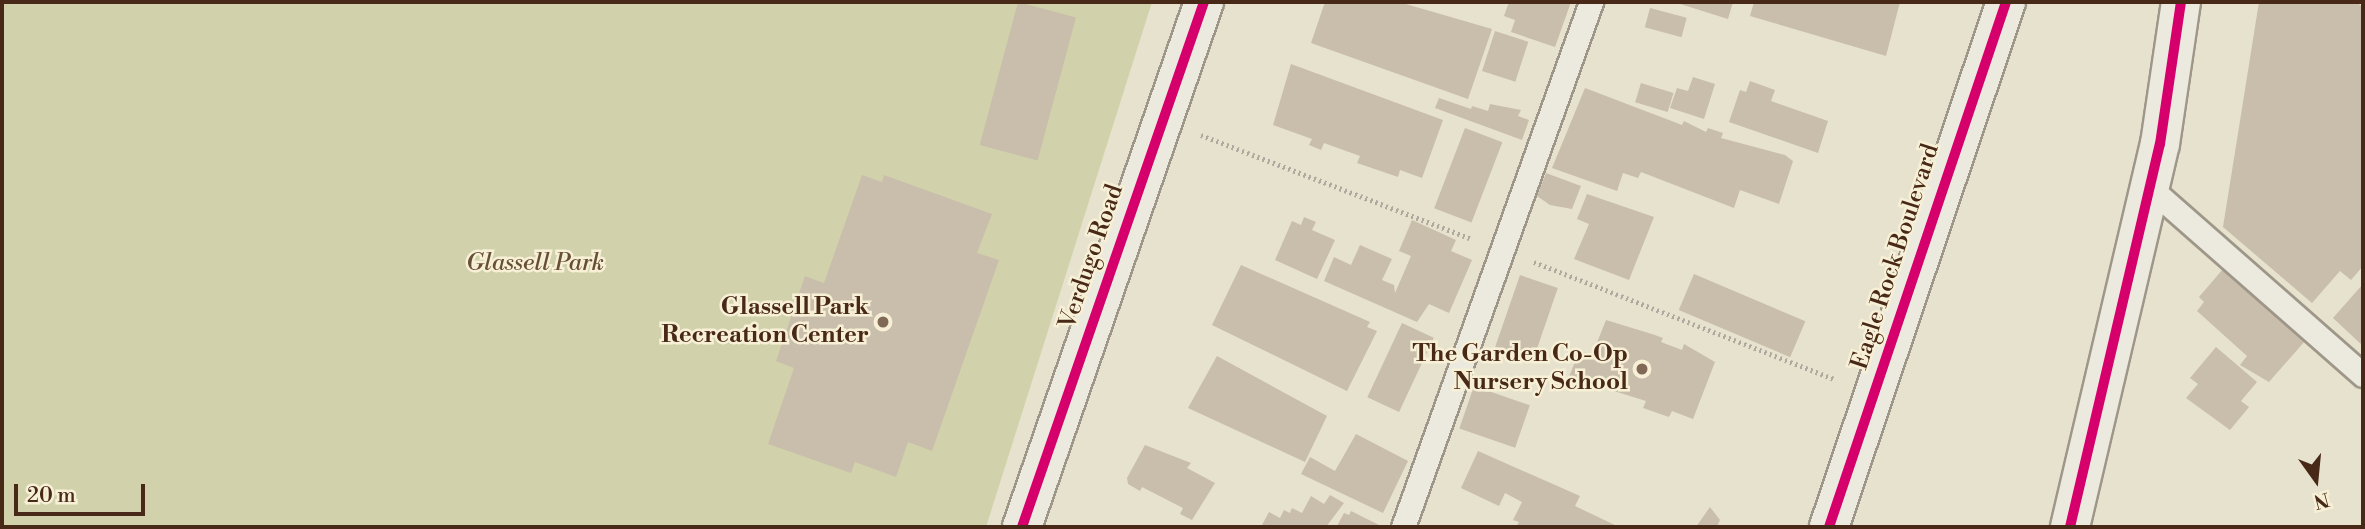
<!DOCTYPE html>
<style>
body{margin:0}
#map{position:relative;width:2365px;height:529px;overflow:hidden;background:#e7e2cd;font-family:"Libre Bodoni",serif}
div>[style]{position:absolute}
.green>*{inset:0;background:#d1d2ab}
.building>*{inset:0;background:#c9bdab;transform-origin:0 0}
.path>*{height:4.5px;margin-top:-2.25px;transform-origin:0;background:repeating-linear-gradient(90deg,#aea89f 0 2px,transparent 0 5.5px)}
.roads{filter:drop-shadow(2px 0 #9e9789) drop-shadow(-2px 0 #9e9789) drop-shadow(0 2px #9e9789) drop-shadow(0 -2px #9e9789)}
.lane>*{height:23px;margin:-11.5px;padding:0 11.5px;transform-origin:11.5px;border-radius:11.5px;background:#ece9de}
.street>*{height:38px;margin:-19px;padding:0 19px;transform-origin:19px;border-radius:19px;background:#ece9de}
.secondary>*{height:38px;margin:-19px;padding:0 19px;transform-origin:19px;border-radius:19px;background:#ece9de}
.cycleway>*{height:10px;margin:-5px;padding:0 5px;transform-origin:5px;border-radius:5px;background:#d6006c}
.dots>*{width:19px;height:19px;translate:-50% -50%;box-sizing:border-box;border:4px solid #f7f0d7;border-radius:50%}
span{translate:-50% -50%;white-space:nowrap;text-align:center;line-height:1.15;-webkit-text-stroke:5px #f7f0d7;paint-order:stroke}
.street-label{font-size:24px;color:#482816}
.park-label{font-size:24px;color:#664f34;font-style:italic}
.poi-label{font-size:24px;color:#482816;font-weight:700}
.right{translate:-100% -50%;text-align:right}
.frame{position:absolute;inset:0;border:4px solid #482816;pointer-events:none}
.north{position:absolute;left:2281px;top:445px;width:70px;height:70px;-webkit-text-stroke:5px #f7f0d7;paint-order:stroke;rotate:165deg;font-size:19px;font-weight:700;line-height:28px;text-align:center;color:#482816}
.north::after{content:'';display:block;margin:auto;width:24px;height:32px;background:#482816;clip-path:polygon(50% 0,100% 100%,50% 72%,0 100%)}
.scale{position:absolute;left:14px;top:484px;width:131px;height:32px;box-sizing:border-box;border:4px solid #482816;border-top:0;padding-left:9px;font-size:21px;line-height:24px;white-space:nowrap;color:#482816;-webkit-text-stroke:5px #f7f0d7;paint-order:stroke}
</style>
<div id="map">
<div class="green">
<div style="clip-path:polygon(2px 2px,1152px 2px,986px 527px,2px 527px)"></div>
</div>
<div class="building">
<div style="left:1018px;top:2px;width:60px;height:148px;rotate:15deg"></div>
<div style="clip-path:polygon(1325px 2px,1399px 2px,1492px 29px,1468px 99px,1311px 43px)"></div>
<div style="clip-path:polygon(1509px 2px,1571px 2px,1555px 47px,1511px 32px,1515px 20px,1504px 16px)"></div>
<div style="clip-path:polygon(1674px 2px,1733px 2px,1728px 19px)"></div>
<div style="clip-path:polygon(1754px 2px,1900px 2px,1886px 56px,1750px 16px)"></div>
<div style="clip-path:polygon(2259px 2px,2357px 2px,2363px 8px,2363px 266px,2351px 280px,2340px 271px,2312px 303px,2223px 227px)"></div>
<div style="left:1650px;top:8px;width:38px;height:20px;rotate:15deg"></div>
<div style="left:1495px;top:31px;width:35px;height:42px;rotate:18deg"></div>
<div style="clip-path:polygon(1291px 64px,1443px 120px,1422px 178px,1400px 170px,1398px 177px,1357px 163px,1360px 156px,1324px 143px,1321px 150px,1309px 145px,1312px 139px,1273px 125px)"></div>
<div style="clip-path:polygon(1693px 77px,1715px 84px,1704px 119px,1670px 108px,1677px 88px,1688px 91px)"></div>
<div style="clip-path:polygon(1750px 81px,1775px 90px,1771px 101px,1828px 121px,1818px 153px,1729px 122px,1740px 90px,1746px 92px)"></div>
<div style="left:1641px;top:83px;width:34px;height:20px;rotate:17deg"></div>
<div style="clip-path:polygon(1585px 88px,1682px 125px,1684px 121px,1706px 132px,1708px 128px,1723px 133px,1721px 138px,1785px 155px,1793px 161px,1779px 204px,1740px 190px,1734px 208px,1641px 172px,1638px 178px,1623px 173px,1617px 191px,1552px 168px)"></div>
<div style="clip-path:polygon(1439px 98px,1471px 109px,1472px 106px,1488px 111px,1490px 104px,1521px 110px,1518px 116px,1529px 120px,1522px 140px,1435px 108px)"></div>
<div style="left:1465px;top:128px;width:40px;height:86px;rotate:21deg"></div>
<div style="clip-path:polygon(1546px 173px,1581px 186px,1572px 209px,1550px 205px,1537px 196px)"></div>
<div style="clip-path:polygon(862px 175px,882px 182px,884px 175px,992px 214px,977px 253px,999px 260px,932px 451px,908px 442px,896px 477px,855px 462px,851px 473px,768px 444px,794px 368px,776px 361px,805px 276px,824px 283px)"></div>
<div style="clip-path:polygon(1587px 194px,1654px 217px,1629px 280px,1574px 259px,1589px 224px,1577px 219px)"></div>
<div style="clip-path:polygon(1304px 217px,1316px 222px,1312px 230px,1335px 240px,1317px 279px,1275px 260px,1292px 221px,1301px 225px)"></div>
<div style="clip-path:polygon(1412px 220px,1456px 240px,1451px 251px,1472px 260px,1449px 313px,1429px 304px,1417px 322px,1324px 281px,1334px 257px,1351px 265px,1360px 245px,1392px 259px,1382px 280px,1394px 285px,1395px 293px,1411px 256px,1399px 251px)"></div>
<div style="clip-path:polygon(1241px 265px,1370px 322px,1367px 327px,1377px 331px,1347px 391px,1212px 325px)"></div>
<div style="clip-path:polygon(2223px 269px,2305px 341px,2269px 382px,2240px 365px,2247px 356px,2197px 311px,2204px 302px,2199px 297px)"></div>
<div style="left:1694px;top:274px;width:121px;height:39px;rotate:23deg"></div>
<div style="left:1520px;top:275px;width:40px;height:76px;rotate:19deg"></div>
<div style="clip-path:polygon(2363px 284px,2363px 346px,2333px 318px)"></div>
<div style="clip-path:polygon(1606px 320px,1655px 335px,1663px 338px,1661px 342px,1682px 350px,1684px 344px,1715px 362px,1693px 419px,1672px 411px,1669px 417px,1643px 408px,1646px 401px,1569px 377px,1579px 351px,1592px 355px)"></div>
<div style="left:1402px;top:323px;width:35px;height:82px;rotate:25deg"></div>
<div style="clip-path:polygon(2216px 347px,2257px 382px,2241px 401px,2249px 407px,2230px 430px,2186px 398px,2198px 384px,2190px 378px)"></div>
<div style="clip-path:polygon(1217px 356px,1327px 416px,1305px 462px,1188px 408px)"></div>
<div style="left:1474px;top:386px;width:59px;height:45px;rotate:19deg"></div>
<div style="clip-path:polygon(1356px 434px,1408px 461px,1383px 513px,1301px 474px,1310px 457px,1335px 471px)"></div>
<div style="clip-path:polygon(1145px 445px,1191px 463px,1187px 468px,1215px 483px,1192px 520px,1180px 514px,1183px 508px,1142px 487px,1140px 491px,1128px 484px,1127px 478px)"></div>
<div style="clip-path:polygon(1478px 451px,1580px 496px,1575px 506px,1619px 527px,1516px 527px,1519px 522px,1513px 520px,1522px 502px,1505px 493px,1499px 506px,1461px 488px)"></div>
<div style="clip-path:polygon(1330px 495px,1344px 503px,1326px 527px,1261px 527px,1269px 512px,1280px 518px,1284px 510px,1290px 513px,1292px 508px,1302px 513px,1311px 496px,1324px 504px)"></div>
<div style="clip-path:polygon(1710px 507px,1720px 520px,1717px 527px,1696px 527px)"></div>
<div style="clip-path:polygon(1351px 511px,1383px 527px,1337px 526px,1344px 513px,1349px 515px)"></div>
</div>
<div class="path">
<div style="left:1201px;top:135px;width:288px;rotate:21deg"></div>
<div style="left:1534px;top:262px;width:324px;rotate:21.3deg"></div>
</div>
<div class="roads">
<div class="lane">
<div style="left:2150px;top:188px;width:283px;rotate:41.3deg"></div>
<div style="left:1403px;top:527px;width:558px;rotate:-70.3deg"></div>
</div>
<div class="street">
<div style="left:1022px;top:527px;width:556px;rotate:-70.88deg"></div>
</div>
<div class="secondary">
<div style="left:1829px;top:527px;width:554px;rotate:-71.37deg"></div>
<div style="left:2070px;top:527px;width:393px;rotate:-76.8deg"></div>
<div style="left:2160px;top:144px;width:144px;rotate:-81.6deg"></div>
</div>
</div>
<div class="cycleway">
<div style="left:1022px;top:527px;width:556px;rotate:-70.88deg"></div>
<div style="left:1829px;top:527px;width:554px;rotate:-71.37deg"></div>
<div style="left:2070px;top:527px;width:393px;rotate:-76.8deg"></div>
<div style="left:2160px;top:144px;width:144px;rotate:-81.6deg"></div>
</div>
<div class="dots">
<div style="left:883px;top:322px;background:#806956"></div>
<div style="left:1642px;top:369px;background:#806956"></div>
</div>
<div class="street-label">
<span style="left:1092px;top:257px;rotate:-71deg">Verdugo Road</span>
<span style="left:1896px;top:257px;rotate:-72deg">Eagle Rock Boulevard</span>
</div>
<div class="park-label">
<span style="left:535px;top:264px">Glassell Park</span>
</div>
<div class="poi-label">
<span class="right" style="left:869px;top:322px">Glassell Park<br>Recreation Center</span>
<span class="right" style="left:1628px;top:369px">The Garden Co-Op<br>Nursery School</span>
</div>
<div class="frame"></div>
<div class="north">N</div>
<div class="scale">20 m</div>
</div>
